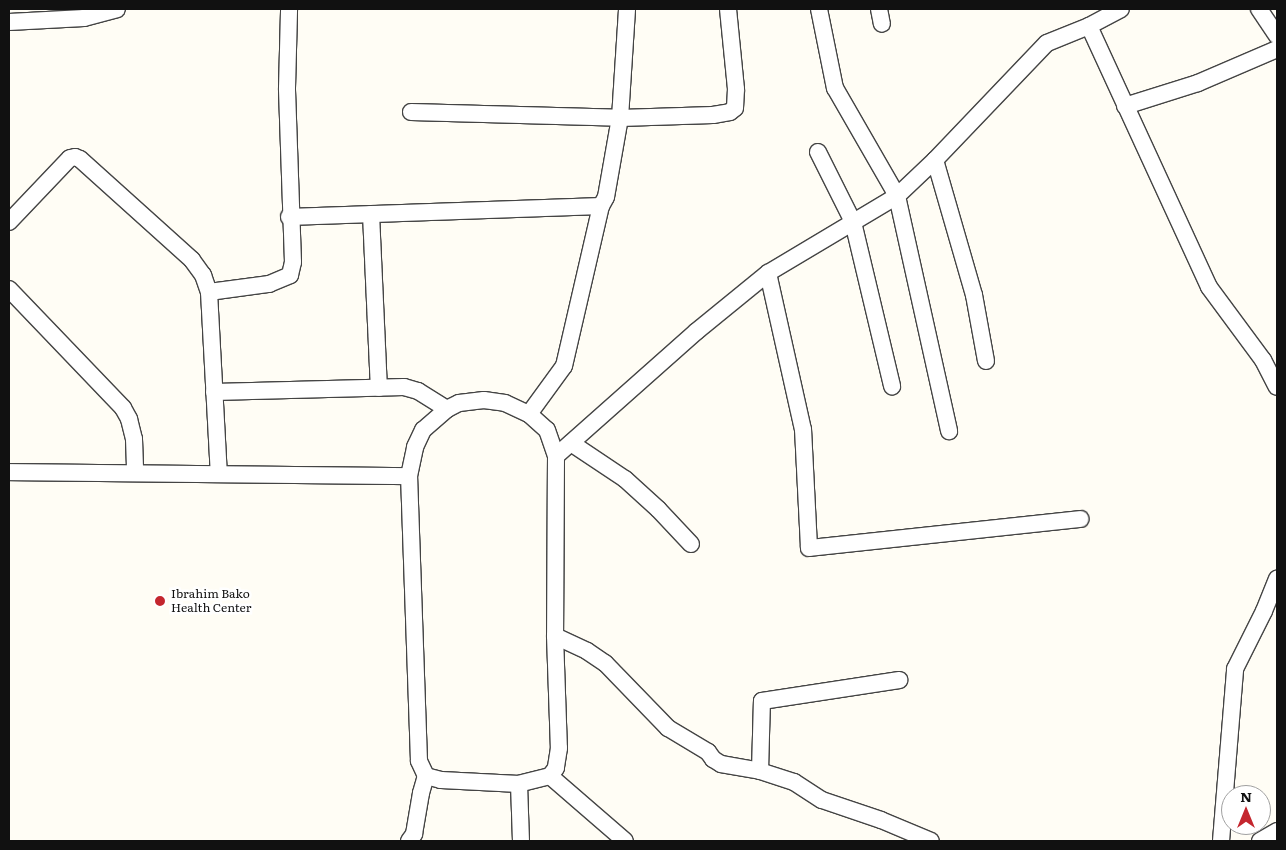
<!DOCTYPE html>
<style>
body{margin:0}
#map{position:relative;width:1286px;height:850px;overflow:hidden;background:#fffdf5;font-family:Literata,serif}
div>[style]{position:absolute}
.roads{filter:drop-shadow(1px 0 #444) drop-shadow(-1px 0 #444) drop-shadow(0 1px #444) drop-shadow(0 -1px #444)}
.minor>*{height:16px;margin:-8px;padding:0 8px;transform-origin:8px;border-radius:8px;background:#fff}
.dots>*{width:14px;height:14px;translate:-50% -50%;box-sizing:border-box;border:2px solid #fff;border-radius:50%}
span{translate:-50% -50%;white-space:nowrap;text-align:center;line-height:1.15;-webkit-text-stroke:5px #fff;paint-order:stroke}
.poi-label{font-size:12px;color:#111}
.left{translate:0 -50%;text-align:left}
.frame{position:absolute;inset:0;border:10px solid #111;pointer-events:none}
.north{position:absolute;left:1221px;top:785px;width:50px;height:50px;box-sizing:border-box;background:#fff;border:1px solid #a0a0a0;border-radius:50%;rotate:0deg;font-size:14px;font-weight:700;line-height:20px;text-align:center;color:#111}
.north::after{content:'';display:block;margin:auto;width:18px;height:22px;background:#c4262e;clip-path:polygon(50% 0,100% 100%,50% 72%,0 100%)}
</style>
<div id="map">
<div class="roads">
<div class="minor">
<div style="left:819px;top:9px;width:81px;rotate:78.6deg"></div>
<div style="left:835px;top:88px;width:125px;rotate:60.1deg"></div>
<div style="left:897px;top:196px;width:241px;rotate:77.5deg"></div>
<div style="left:879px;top:9px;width:15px;rotate:79deg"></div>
<div style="left:1259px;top:9px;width:32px;rotate:56deg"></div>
<div style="left:9px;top:22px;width:75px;rotate:-3.1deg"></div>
<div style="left:84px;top:18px;width:34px;rotate:-15deg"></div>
<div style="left:1089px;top:26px;width:287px;rotate:65.3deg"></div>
<div style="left:1209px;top:287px;width:91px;rotate:53.5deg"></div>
<div style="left:1263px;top:360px;width:30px;rotate:63deg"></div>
<div style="left:1125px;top:106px;width:77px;rotate:-17.5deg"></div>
<div style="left:1198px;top:83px;width:86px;rotate:-23.3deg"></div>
<div style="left:411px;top:112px;width:209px;rotate:1.6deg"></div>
<div style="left:620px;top:118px;width:93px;rotate:-1.8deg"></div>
<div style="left:713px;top:115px;width:17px;rotate:-10deg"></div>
<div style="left:730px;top:112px;width:6px;rotate:-39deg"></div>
<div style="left:735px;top:108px;width:19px;rotate:-87deg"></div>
<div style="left:736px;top:89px;width:80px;rotate:-95.7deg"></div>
<div style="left:818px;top:152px;width:78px;rotate:63.4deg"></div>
<div style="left:853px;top:222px;width:169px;rotate:76.6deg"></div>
<div style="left:935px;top:160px;width:141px;rotate:73.9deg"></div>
<div style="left:974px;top:295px;width:67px;rotate:79.7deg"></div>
<div style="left:371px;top:214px;width:174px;rotate:87.4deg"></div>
<div style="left:289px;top:217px;width:312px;rotate:-2deg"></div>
<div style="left:9px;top:222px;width:88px;rotate:-46.4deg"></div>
<div style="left:70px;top:158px;width:5px;rotate:-11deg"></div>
<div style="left:75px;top:157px;width:5px;rotate:22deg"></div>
<div style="left:80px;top:159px;width:151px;rotate:42deg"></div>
<div style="left:192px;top:260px;width:19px;rotate:54deg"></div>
<div style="left:203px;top:275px;width:18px;rotate:71deg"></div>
<div style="left:209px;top:292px;width:182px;rotate:86.9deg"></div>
<div style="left:768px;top:273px;width:160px;rotate:77.4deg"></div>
<div style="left:803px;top:429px;width:119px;rotate:87.1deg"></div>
<div style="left:809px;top:548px;width:273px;rotate:-6.1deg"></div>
<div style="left:9px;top:289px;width:165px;rotate:46.2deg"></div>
<div style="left:123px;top:408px;width:13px;rotate:61deg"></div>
<div style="left:129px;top:419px;width:21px;rotate:76deg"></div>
<div style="left:134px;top:439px;width:34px;rotate:88deg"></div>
<div style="left:209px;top:292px;width:61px;rotate:-7.6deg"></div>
<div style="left:269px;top:284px;width:23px;rotate:-23deg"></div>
<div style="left:290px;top:275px;width:13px;rotate:-77deg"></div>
<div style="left:293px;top:262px;width:174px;rotate:-92deg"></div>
<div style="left:287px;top:88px;width:79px;rotate:-88.5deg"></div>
<div style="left:214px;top:392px;width:190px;rotate:-1.5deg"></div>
<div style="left:404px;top:387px;width:15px;rotate:16deg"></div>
<div style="left:418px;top:391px;width:34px;rotate:32deg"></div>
<div style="left:484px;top:400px;width:21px;rotate:8deg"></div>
<div style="left:505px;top:403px;width:26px;rotate:25deg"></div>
<div style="left:529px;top:414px;width:24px;rotate:42deg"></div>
<div style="left:547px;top:430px;width:28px;rotate:71deg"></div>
<div style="left:556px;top:456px;width:180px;rotate:90.3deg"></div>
<div style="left:555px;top:636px;width:112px;rotate:88deg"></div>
<div style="left:559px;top:748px;width:20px;rotate:99deg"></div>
<div style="left:556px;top:768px;width:10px;rotate:127deg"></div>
<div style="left:550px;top:776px;width:32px;rotate:166deg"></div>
<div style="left:519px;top:784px;width:78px;rotate:-177.1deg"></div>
<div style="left:441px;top:780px;width:16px;rotate:-165deg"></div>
<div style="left:426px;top:776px;width:17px;rotate:-115deg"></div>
<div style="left:419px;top:761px;width:285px;rotate:-92deg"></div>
<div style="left:409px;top:476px;width:30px;rotate:-78deg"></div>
<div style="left:415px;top:447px;width:19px;rotate:-65deg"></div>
<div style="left:423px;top:430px;width:32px;rotate:-41deg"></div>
<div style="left:447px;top:409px;width:13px;rotate:-27deg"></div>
<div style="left:459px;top:403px;width:25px;rotate:-7deg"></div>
<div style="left:529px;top:414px;width:59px;rotate:-53.9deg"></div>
<div style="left:564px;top:366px;width:164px;rotate:-77deg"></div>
<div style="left:601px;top:206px;width:10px;rotate:-61deg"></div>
<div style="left:606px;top:197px;width:80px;rotate:-80deg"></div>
<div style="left:620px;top:118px;width:109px;rotate:-86.3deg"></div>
<div style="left:571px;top:443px;width:65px;rotate:33.7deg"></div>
<div style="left:625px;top:479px;width:45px;rotate:42.3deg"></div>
<div style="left:658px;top:509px;width:48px;rotate:46.7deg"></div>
<div style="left:556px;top:456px;width:188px;rotate:-41.6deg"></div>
<div style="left:697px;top:331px;width:92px;rotate:-39.2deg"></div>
<div style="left:768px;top:273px;width:150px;rotate:-30.8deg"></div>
<div style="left:897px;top:196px;width:52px;rotate:-43.5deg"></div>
<div style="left:935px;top:160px;width:162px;rotate:-46.3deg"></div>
<div style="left:1047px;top:43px;width:45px;rotate:-22deg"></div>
<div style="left:1089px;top:26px;width:36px;rotate:-28deg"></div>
<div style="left:9px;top:472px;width:400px;rotate:0.6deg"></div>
<div style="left:555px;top:636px;width:35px;rotate:25deg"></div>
<div style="left:587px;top:651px;width:22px;rotate:34deg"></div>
<div style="left:605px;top:663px;width:91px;rotate:45.9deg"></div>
<div style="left:668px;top:728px;width:47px;rotate:31deg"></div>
<div style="left:708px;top:752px;width:9px;rotate:54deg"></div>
<div style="left:713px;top:759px;width:9px;rotate:32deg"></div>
<div style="left:721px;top:764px;width:40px;rotate:10deg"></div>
<div style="left:760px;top:771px;width:36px;rotate:18deg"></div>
<div style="left:794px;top:782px;width:33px;rotate:33deg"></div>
<div style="left:822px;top:800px;width:62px;rotate:18.7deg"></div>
<div style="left:881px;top:820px;width:54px;rotate:22.8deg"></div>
<div style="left:760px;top:771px;width:70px;rotate:-88.4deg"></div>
<div style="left:762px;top:701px;width:139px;rotate:-8.7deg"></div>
<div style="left:550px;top:776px;width:99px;rotate:40.9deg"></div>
<div style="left:519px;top:784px;width:57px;rotate:88deg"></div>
<div style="left:409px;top:841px;width:9px;rotate:-54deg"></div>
<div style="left:414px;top:834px;width:42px;rotate:-80.3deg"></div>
<div style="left:421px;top:793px;width:18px;rotate:-74deg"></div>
<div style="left:1221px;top:841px;width:173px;rotate:-85.3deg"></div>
<div style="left:1235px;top:669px;width:65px;rotate:-63.4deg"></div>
<div style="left:1264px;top:611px;width:35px;rotate:-68deg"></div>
<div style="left:1260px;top:841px;width:20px;rotate:-30deg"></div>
</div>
</div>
<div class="dots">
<div style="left:160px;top:601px;background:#c4262e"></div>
</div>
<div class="poi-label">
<span class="left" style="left:171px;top:601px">Ibrahim Bako<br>Health Center</span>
</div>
<div class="frame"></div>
<div class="north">N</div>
</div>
